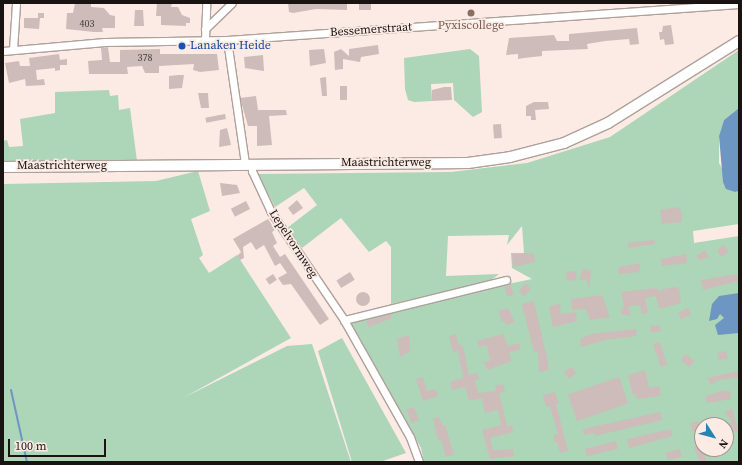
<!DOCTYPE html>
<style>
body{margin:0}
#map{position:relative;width:742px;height:465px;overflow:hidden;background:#fbebe4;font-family:"Source Serif 4",serif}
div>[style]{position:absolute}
.green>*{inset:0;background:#add5b8}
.water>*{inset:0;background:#6d96c2}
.stream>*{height:2px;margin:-1px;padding:0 1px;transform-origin:1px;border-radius:1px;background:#6d96c2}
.building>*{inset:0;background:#cebcba;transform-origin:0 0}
.round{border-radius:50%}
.roads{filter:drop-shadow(1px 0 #afa09a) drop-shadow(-1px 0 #afa09a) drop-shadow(0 1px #afa09a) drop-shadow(0 -1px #afa09a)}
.minor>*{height:7px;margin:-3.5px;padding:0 3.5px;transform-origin:3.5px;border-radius:3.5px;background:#fff}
.secondary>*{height:10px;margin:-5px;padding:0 5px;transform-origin:5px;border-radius:5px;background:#fff}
.dots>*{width:11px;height:11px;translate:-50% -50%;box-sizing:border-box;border:2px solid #fbebe4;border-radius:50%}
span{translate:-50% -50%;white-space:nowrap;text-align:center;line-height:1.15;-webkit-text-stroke:3.5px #fbebe4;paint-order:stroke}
.number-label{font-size:10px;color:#463e3b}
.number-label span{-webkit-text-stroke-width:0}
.education-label{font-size:12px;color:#785e54}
.street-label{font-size:12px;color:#191411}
.transit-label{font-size:12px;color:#164399}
.left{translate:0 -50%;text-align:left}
.frame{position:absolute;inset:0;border:4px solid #191411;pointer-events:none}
.north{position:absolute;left:694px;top:417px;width:40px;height:40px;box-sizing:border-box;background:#fbebe4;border:1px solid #a19590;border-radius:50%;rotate:126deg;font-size:11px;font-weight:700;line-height:16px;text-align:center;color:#191411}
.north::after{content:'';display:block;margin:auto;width:14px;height:18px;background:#2784b0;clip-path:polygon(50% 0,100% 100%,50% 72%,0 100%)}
.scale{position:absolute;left:8px;top:439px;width:98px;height:18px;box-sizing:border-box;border:2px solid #191411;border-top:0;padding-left:5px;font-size:12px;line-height:14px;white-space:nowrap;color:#191411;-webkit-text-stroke:3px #fbebe4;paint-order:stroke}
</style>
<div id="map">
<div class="green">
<div style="clip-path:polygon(470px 49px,479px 56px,482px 112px,473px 117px,454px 100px,453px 83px,431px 84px,432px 101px,414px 102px,408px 100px,405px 89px,404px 58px)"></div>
<div style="clip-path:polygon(evenodd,739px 50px,739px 108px,724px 120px,719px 136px,719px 163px,735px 192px,739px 191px,739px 224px,693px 231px,694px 243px,739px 236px,739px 462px,424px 462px,421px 448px,350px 321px,427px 301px,532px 279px,512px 268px,511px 253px,524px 253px,522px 226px,507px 245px,509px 235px,448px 236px,446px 276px,499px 274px,490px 281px,391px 304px,391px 247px,386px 241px,369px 252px,341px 218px,302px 248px,287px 228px,317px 205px,304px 188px,275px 207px,258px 174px,451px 172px,527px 163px,610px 137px,739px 50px,702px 425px,726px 425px,726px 449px,702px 449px,702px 425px)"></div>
<div style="clip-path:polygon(109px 90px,110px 96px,118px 95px,119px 110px,130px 108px,137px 161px,3px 162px,3px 141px,7px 140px,9px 147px,23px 146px,20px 119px,55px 113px,55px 92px)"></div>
<div style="clip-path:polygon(198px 171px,210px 211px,191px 219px,203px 255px,199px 258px,209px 273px,237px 255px,291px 338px,183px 398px,287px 346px,312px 344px,351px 462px,3px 462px,3px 184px,156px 181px)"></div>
<div style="clip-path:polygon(342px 338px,406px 453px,380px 462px,352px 462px,318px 351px)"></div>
</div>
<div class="water">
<div style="clip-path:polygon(739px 108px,739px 191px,735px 192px,726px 189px,723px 182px,719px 136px,724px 120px)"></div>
<div style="clip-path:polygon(739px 293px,739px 333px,718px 335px,715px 325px,724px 318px,720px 314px,717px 319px,709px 321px,712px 304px,719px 296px)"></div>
</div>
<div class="stream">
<div style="left:11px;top:390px;width:74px;rotate:77.5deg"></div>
</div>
<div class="building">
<div style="clip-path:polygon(75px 3px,91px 3px,91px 7px,104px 8px,110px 15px,115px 16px,115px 28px,102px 28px,103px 32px,94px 32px,66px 29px,67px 13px,73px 13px)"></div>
<div style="clip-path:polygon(157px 3px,172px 3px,171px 7px,178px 7px,182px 15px,190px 18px,190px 23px,186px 23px,186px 26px,161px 25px,161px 16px,156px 16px)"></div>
<div style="clip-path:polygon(288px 3px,347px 3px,347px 10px,316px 9px,293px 13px,289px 12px)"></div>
<div style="left:359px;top:3px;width:12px;height:7px"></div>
<div style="clip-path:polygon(135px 10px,143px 10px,144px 26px,134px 26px)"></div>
<div style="clip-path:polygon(38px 13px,44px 13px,44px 18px,40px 18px,39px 29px,24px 28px,24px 18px,38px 18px)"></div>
<div style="clip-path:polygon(671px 25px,674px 44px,665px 45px,664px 39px,660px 40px,659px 32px,662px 32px,663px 26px)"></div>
<div style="clip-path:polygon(637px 28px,639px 44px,630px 45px,629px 39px,605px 41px,587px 44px,588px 49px,542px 51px,542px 56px,524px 58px,518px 59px,518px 54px,506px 55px,509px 38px,554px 35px,557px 41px,569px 41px,569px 34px)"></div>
<div style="clip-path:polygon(378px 45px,379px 54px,361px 57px,360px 62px,343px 59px,343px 69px,335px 70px,334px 52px,341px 49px,349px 56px,349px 49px)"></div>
<div style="clip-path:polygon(108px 47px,110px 62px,120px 62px,120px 50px,160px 49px,160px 54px,217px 54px,219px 70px,200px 72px,193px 70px,194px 64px,159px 66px,159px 73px,145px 73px,142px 66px,127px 67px,128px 74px,89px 74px,88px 61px,102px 60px,101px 48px)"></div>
<div style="clip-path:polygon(324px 49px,326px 63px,310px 66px,309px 50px)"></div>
<div style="clip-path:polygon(59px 54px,60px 60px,67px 59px,67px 65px,60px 65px,60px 70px,55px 71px,55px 68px,36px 70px,37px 80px,44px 79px,45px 85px,26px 86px,25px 79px,9px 83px,5px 63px,19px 61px,20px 66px,30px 66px,29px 58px)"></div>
<div style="clip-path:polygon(263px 55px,264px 71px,245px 68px,244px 57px)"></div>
<div style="clip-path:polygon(178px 75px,184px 75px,182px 88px,169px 89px,169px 76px)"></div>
<div style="clip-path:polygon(326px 77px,327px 96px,322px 96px,320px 78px)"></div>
<div style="left:340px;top:86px;width:7px;height:14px"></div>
<div style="clip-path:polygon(444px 87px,451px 87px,452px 100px,432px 101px,432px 90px)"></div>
<div style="clip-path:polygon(198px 93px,208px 93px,209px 108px,201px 108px)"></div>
<div style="clip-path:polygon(256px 96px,258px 110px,286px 110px,287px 115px,269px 116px,272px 145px,257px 146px,257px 126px,248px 126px,240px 98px)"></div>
<div style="clip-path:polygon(534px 102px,548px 102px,549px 109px,535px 110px,536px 120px,531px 120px,531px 116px,526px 116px,526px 106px)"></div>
<div style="left:225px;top:114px;width:5px;height:20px;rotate:79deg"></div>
<div style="left:501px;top:124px;width:14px;height:8px;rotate:86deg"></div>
<div style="clip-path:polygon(227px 128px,231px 145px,219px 147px,220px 130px)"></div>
<div style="clip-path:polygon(220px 183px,237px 185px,240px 193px,222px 196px)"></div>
<div style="clip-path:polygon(297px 200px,303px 208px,293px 215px,288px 208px)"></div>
<div style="left:246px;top:201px;width:9px;height:17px;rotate:63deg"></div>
<div style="clip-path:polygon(677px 207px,681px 210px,682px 222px,662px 224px,660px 210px)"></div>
<div style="clip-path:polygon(268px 219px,275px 230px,272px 232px,277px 243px,273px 246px,280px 257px,285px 254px,329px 319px,320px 325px,291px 284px,283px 285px,278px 278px,287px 273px,280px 263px,275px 266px,264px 245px,256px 250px,251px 242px,243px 247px,244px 258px,240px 260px,237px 256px,241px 252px,233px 239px)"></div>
<div style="clip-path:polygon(654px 240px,655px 244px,628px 248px,628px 243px)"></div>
<div style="clip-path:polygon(724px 245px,729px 252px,721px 257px,717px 250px)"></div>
<div style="clip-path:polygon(705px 250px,709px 257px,699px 260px,696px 256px)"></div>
<div style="clip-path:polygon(525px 253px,534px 254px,535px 262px,513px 267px,512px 254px)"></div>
<div style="clip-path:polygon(686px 254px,687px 263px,662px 266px,661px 259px)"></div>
<div style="clip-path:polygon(641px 263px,639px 272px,619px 274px,618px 267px)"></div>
<div style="clip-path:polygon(583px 269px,591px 270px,589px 289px,586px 279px,579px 280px)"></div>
<div style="left:576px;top:271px;width:9px;height:10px;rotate:84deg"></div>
<div style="left:350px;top:272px;width:9px;height:16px;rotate:58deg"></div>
<div style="left:273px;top:274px;width:7px;height:9px;rotate:56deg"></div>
<div style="clip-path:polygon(737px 274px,738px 281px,703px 290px,701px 280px)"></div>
<div style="clip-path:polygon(526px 283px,531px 289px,524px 296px,519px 291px)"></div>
<div style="left:511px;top:285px;width:10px;height:7px;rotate:73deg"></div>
<div style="clip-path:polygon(673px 287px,679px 288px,681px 303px,659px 309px,656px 296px,645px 298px,648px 313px,642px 314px,640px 305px,629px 306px,630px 316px,621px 314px,621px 309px,624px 308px,621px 292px,657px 288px,657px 291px)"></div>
<div class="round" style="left:356px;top:292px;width:14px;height:14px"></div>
<div style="clip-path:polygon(602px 295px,610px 317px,590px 320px,586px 309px,572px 310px,571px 299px)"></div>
<div style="clip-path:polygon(534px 301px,548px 362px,548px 370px,539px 372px,538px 351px,534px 352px,522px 304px)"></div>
<div style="clip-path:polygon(560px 304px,561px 314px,576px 312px,577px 321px,553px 327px,549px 306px)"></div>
<div style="clip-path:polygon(508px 308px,515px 322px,506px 325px,505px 321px,502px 322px,498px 311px)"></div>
<div style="left:688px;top:308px;width:7px;height:11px;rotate:63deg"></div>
<div style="clip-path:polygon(391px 314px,392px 318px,369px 327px,366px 321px)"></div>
<div style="clip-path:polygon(660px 325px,661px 331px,651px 333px,650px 326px)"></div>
<div style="clip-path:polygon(636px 329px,637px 336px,605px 340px,581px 347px,580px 339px,591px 334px)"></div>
<div style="clip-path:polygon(456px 334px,458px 344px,463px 346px,469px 375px,478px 373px,479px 379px,475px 380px,478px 393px,496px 391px,495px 386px,503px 384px,505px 392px,499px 393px,507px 426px,512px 425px,513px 432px,490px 438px,493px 450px,513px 449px,514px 456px,490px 459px,482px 430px,501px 425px,498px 410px,485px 413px,482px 398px,469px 401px,465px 387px,452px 390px,450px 382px,463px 378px,458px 350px,453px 352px,449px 336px)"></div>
<div style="clip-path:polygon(503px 334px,508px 346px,519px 343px,521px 349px,509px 352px,511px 361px,488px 370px,483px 362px,490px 361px,487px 345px,479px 347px,477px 341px)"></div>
<div style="clip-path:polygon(409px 335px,410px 351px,400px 357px,397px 339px)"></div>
<div style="clip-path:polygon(660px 342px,667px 365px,661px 367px,653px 344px)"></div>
<div style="clip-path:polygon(726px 351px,728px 359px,719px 360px,717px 353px)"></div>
<div style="left:686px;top:354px;width:11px;height:8px;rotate:41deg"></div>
<div style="clip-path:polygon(572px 367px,576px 373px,569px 379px,564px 372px)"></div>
<div style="clip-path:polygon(645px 370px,649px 388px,659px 386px,661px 396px,637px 399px,636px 394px,633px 395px,628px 375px)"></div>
<div style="clip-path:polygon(739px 371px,739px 377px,722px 380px,722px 378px,711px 385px,707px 378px)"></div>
<div style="clip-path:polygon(423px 377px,427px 391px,436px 389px,438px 396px,423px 401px,416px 379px)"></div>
<div style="left:619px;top:377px;width:28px;height:54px;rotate:71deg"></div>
<div style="clip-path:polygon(722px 391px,730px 391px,731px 399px,707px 403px,705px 396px)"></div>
<div style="clip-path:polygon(555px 392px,559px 404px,556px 404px,568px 451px,560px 453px,557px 442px,554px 442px,554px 435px,558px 434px,550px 406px,546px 407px,543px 395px)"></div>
<div style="left:414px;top:407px;width:14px;height:8px;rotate:69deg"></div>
<div style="clip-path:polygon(732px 408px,738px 431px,731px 432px,729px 423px,732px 422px,725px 412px)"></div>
<div style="clip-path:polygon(660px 412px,662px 420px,595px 436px,594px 433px,584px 435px,583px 429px)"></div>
<div style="clip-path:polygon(439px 417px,442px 425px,445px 425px,454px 455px,446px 457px,441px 440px,438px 441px,433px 419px)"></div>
<div style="left:698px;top:421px;width:9px;height:8px;rotate:77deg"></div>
<div style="clip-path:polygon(671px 429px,673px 436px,629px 448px,627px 439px)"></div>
<div style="left:616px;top:441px;width:8px;height:32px;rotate:76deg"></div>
<div style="clip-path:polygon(702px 445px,702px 449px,707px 462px,700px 462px,694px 447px)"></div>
<div style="left:680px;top:449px;width:8px;height:15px;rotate:76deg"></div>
</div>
<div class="roads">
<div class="minor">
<div style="left:205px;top:29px;width:37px;rotate:-44deg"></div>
<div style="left:205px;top:40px;width:37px;rotate:-88deg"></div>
<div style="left:227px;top:40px;width:125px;rotate:81.7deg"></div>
<div style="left:13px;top:50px;width:47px;rotate:-86.3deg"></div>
<div style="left:3px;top:51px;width:102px;rotate:-5deg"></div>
<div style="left:105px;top:42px;width:122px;rotate:-0.9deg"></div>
<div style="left:227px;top:40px;width:513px;rotate:-4.02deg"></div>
<div style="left:252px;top:164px;width:7px;rotate:90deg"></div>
<div style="left:252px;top:171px;width:45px;rotate:65.1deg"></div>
<div style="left:271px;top:212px;width:130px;rotate:55.9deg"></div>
<div style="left:344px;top:320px;width:134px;rotate:60.6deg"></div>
<div style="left:410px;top:437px;width:27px;rotate:70deg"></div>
<div style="left:344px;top:320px;width:167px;rotate:-13.9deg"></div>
</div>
<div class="secondary">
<div style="left:3px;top:167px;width:465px;rotate:-0.5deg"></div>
<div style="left:468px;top:163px;width:42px;rotate:-8.1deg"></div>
<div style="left:510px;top:157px;width:56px;rotate:-14.5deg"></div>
<div style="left:564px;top:143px;width:48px;rotate:-24.4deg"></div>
<div style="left:608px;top:123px;width:155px;rotate:-32deg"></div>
</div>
</div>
<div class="dots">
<div style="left:471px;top:13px;background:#8d6e63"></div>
<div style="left:182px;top:46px;background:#1a4fb4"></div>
</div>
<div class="number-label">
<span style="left:87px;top:24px">403</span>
<span style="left:145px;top:58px">378</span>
</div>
<div class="education-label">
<span style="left:471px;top:26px">Pyxiscollege</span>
</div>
<div class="street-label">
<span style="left:371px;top:30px;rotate:-4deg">Bessemerstraat</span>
<span style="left:386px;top:163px">Maastrichterweg</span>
<span style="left:62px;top:166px">Maastrichterweg</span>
<span style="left:293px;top:244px;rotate:57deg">Lepelvormweg</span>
</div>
<div class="transit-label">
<span class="left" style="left:190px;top:46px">Lanaken Heide</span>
</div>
<div class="frame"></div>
<div class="north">N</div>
<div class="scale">100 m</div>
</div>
